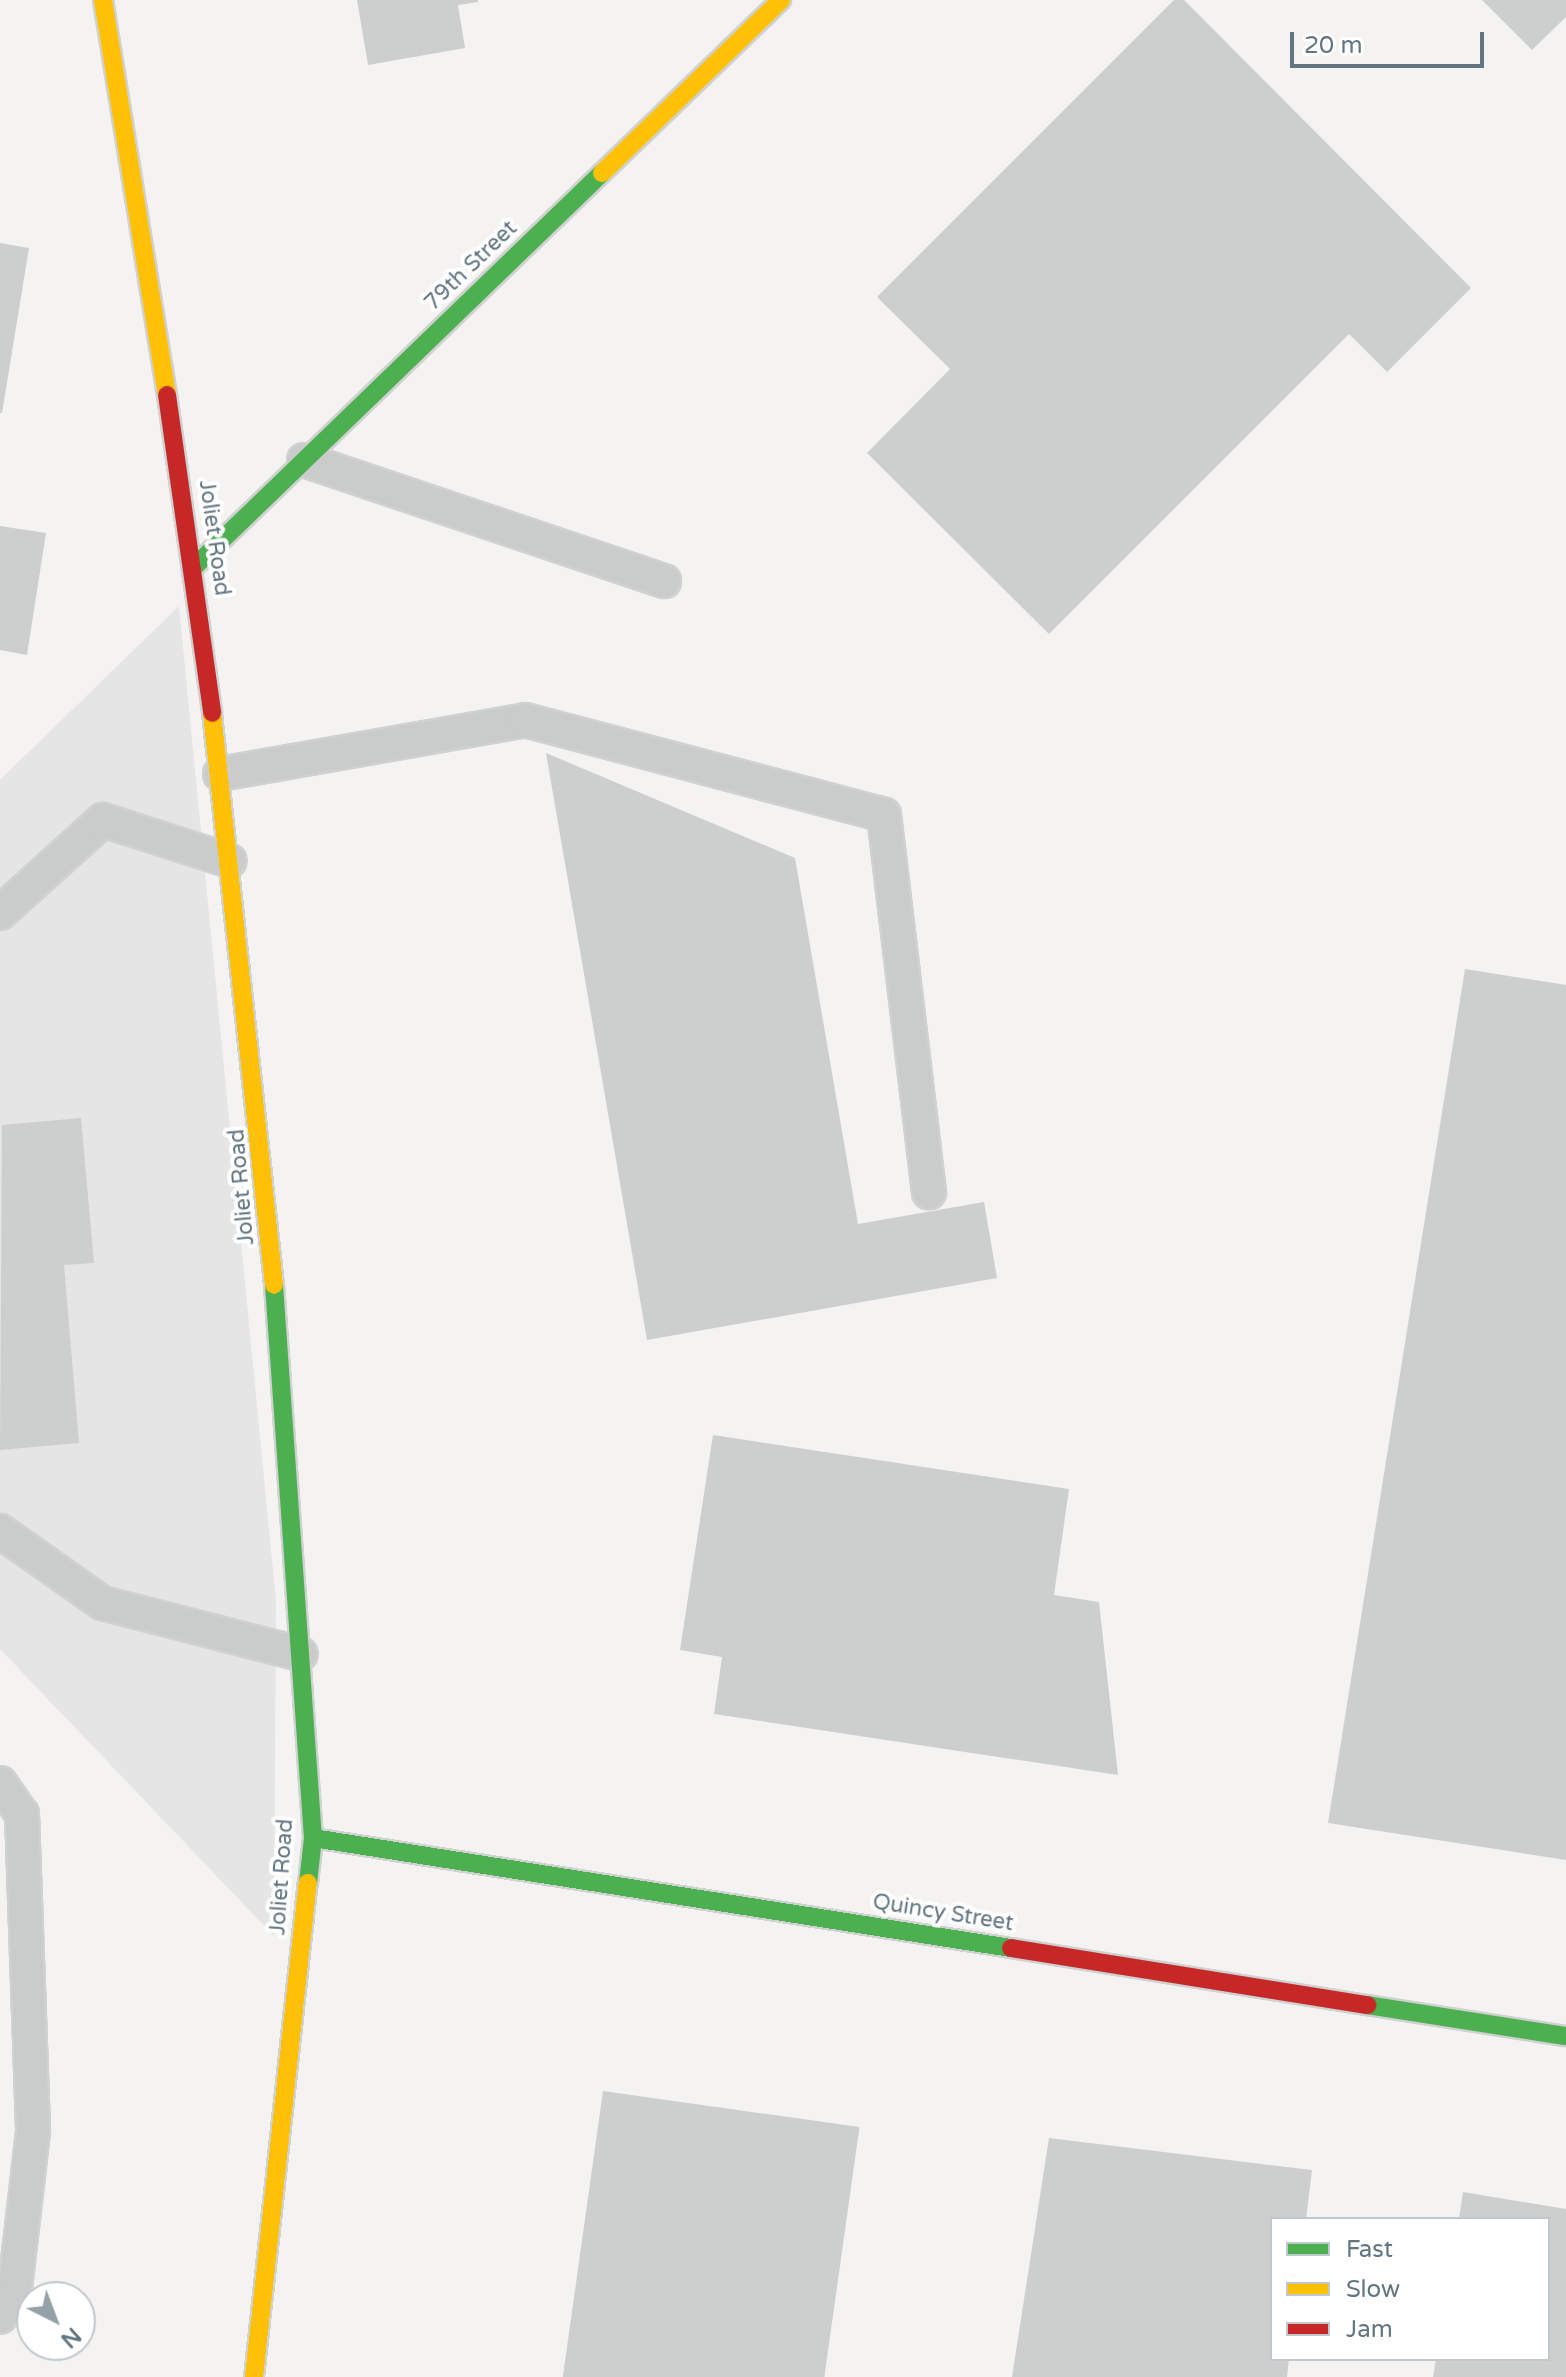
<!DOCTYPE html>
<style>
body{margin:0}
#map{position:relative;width:1566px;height:2377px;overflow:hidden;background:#f4f3f1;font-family:"Varela Round",sans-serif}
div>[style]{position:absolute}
.built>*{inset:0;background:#e4e5e4}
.building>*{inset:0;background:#cdcece;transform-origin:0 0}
.roads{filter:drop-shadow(2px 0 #d0d1d1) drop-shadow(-2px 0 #d0d1d1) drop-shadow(0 2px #d0d1d1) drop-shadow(0 -2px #d0d1d1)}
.lane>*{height:32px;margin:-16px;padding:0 16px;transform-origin:16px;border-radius:16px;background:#cacccc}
.fast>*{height:18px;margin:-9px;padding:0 9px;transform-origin:9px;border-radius:9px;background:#4caf50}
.slow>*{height:18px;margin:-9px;padding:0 9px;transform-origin:9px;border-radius:9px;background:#ffc107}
.jam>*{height:18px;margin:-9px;padding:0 9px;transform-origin:9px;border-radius:9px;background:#c62828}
span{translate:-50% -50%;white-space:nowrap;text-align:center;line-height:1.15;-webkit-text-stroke:8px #fff;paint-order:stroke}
.street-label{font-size:22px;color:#627582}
.legend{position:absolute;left:1270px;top:2217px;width:280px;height:144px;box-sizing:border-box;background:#fff;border:2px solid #c0c8cd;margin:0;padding:10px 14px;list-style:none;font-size:24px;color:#627582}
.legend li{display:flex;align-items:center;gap:16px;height:40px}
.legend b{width:40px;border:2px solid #c0c8cd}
.north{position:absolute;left:16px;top:2281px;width:80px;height:80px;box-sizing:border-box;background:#fff;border:2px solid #c0c8cd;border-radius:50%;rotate:138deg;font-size:22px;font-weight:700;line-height:32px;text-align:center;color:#627582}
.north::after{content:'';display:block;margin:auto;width:28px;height:36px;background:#95a1a9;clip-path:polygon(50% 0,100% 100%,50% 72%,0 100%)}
.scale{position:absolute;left:1290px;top:32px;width:194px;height:36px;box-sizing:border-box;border:4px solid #627582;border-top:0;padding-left:10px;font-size:24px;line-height:28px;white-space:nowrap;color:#627582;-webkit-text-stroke:6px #fff;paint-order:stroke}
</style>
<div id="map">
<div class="built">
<div style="clip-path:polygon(179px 606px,276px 1601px,274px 1936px,0 1649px,0 780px)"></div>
</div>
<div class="building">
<div style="clip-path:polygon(357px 0,478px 0,478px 2px,458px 5px,465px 48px,368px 65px)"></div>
<div style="clip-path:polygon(1174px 0,1184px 0,1471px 288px,1387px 372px,1349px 334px,1049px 634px,867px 453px,950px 369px,877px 297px)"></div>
<div style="clip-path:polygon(1482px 0,1566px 0,1566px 17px,1532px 50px)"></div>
<div style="clip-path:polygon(0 243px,29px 248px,2px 413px,0 413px)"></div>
<div style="clip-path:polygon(0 526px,46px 533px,27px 655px,0 650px)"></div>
<div style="clip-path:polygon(546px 753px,795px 858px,858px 1224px,984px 1202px,997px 1278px,647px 1340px)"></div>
<div style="clip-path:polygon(1465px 969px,1566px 985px,1566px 1860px,1328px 1823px)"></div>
<div style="clip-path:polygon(81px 1118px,94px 1263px,64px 1265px,79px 1443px,0 1450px,2px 1125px)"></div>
<div style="clip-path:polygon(713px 1435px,1069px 1489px,1054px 1595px,1099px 1602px,1118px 1775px,714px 1714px,722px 1657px,680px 1650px)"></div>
<div style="left:603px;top:2091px;width:259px;height:289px;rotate:8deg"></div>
<div style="clip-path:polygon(1049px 2138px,1312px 2170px,1306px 2219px,1272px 2219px,1272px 2359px,1289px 2359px,1287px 2377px,1012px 2377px)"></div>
<div style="clip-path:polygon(1463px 2192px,1566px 2209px,1566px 2377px,1433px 2377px,1436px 2359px,1548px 2359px,1548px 2219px,1459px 2219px)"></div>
</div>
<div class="roads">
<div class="lane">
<div style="left:304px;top:460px;width:380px;rotate:18.6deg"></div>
<div style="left:220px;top:774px;width:310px;rotate:-10deg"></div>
<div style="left:525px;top:720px;width:371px;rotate:14.8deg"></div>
<div style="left:884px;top:815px;width:380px;rotate:83.2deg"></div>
<div style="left:0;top:913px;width:139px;rotate:-42.1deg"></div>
<div style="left:103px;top:820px;width:133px;rotate:17.9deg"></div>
<div style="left:0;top:1531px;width:125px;rotate:35.2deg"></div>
<div style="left:102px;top:1603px;width:205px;rotate:14.4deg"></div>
<div style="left:0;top:1783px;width:38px;rotate:55deg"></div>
<div style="left:22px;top:1814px;width:318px;rotate:88deg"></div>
<div style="left:33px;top:2132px;width:166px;rotate:96.6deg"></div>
<div style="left:14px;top:2297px;width:24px;rotate:125deg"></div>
</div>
<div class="fast">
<div style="left:195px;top:566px;width:566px;rotate:-44deg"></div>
<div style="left:274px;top:1285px;width:554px;rotate:85.97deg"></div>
<div style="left:313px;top:1838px;width:45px;rotate:96.3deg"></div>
<div style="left:313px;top:1838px;width:707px;rotate:8.96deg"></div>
<div style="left:1367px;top:2005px;width:201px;rotate:8.9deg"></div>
</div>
<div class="slow">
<div style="left:103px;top:0;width:400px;rotate:80.8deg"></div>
<div style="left:602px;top:173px;width:249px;rotate:-44deg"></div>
<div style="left:212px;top:713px;width:575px;rotate:83.81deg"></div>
<div style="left:254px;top:2377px;width:497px;rotate:-83.8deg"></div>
</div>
<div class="jam">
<div style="left:167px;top:395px;width:321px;rotate:81.9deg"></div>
<div style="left:1011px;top:1948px;width:361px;rotate:9.1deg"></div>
</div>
</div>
<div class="street-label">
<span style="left:471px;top:266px;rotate:-44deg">79th Street</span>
<span style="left:214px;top:538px;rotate:82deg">Joliet Road</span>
<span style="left:242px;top:1187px;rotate:-95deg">Joliet Road</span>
<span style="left:282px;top:1877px;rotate:-86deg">Joliet Road</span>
<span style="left:943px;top:1913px;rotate:9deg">Quincy Street</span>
</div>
<ul class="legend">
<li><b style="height:10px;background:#4caf50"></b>Fast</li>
<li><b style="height:10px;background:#ffc107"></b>Slow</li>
<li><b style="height:10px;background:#c62828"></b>Jam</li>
</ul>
<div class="north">N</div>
<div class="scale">20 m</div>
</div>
